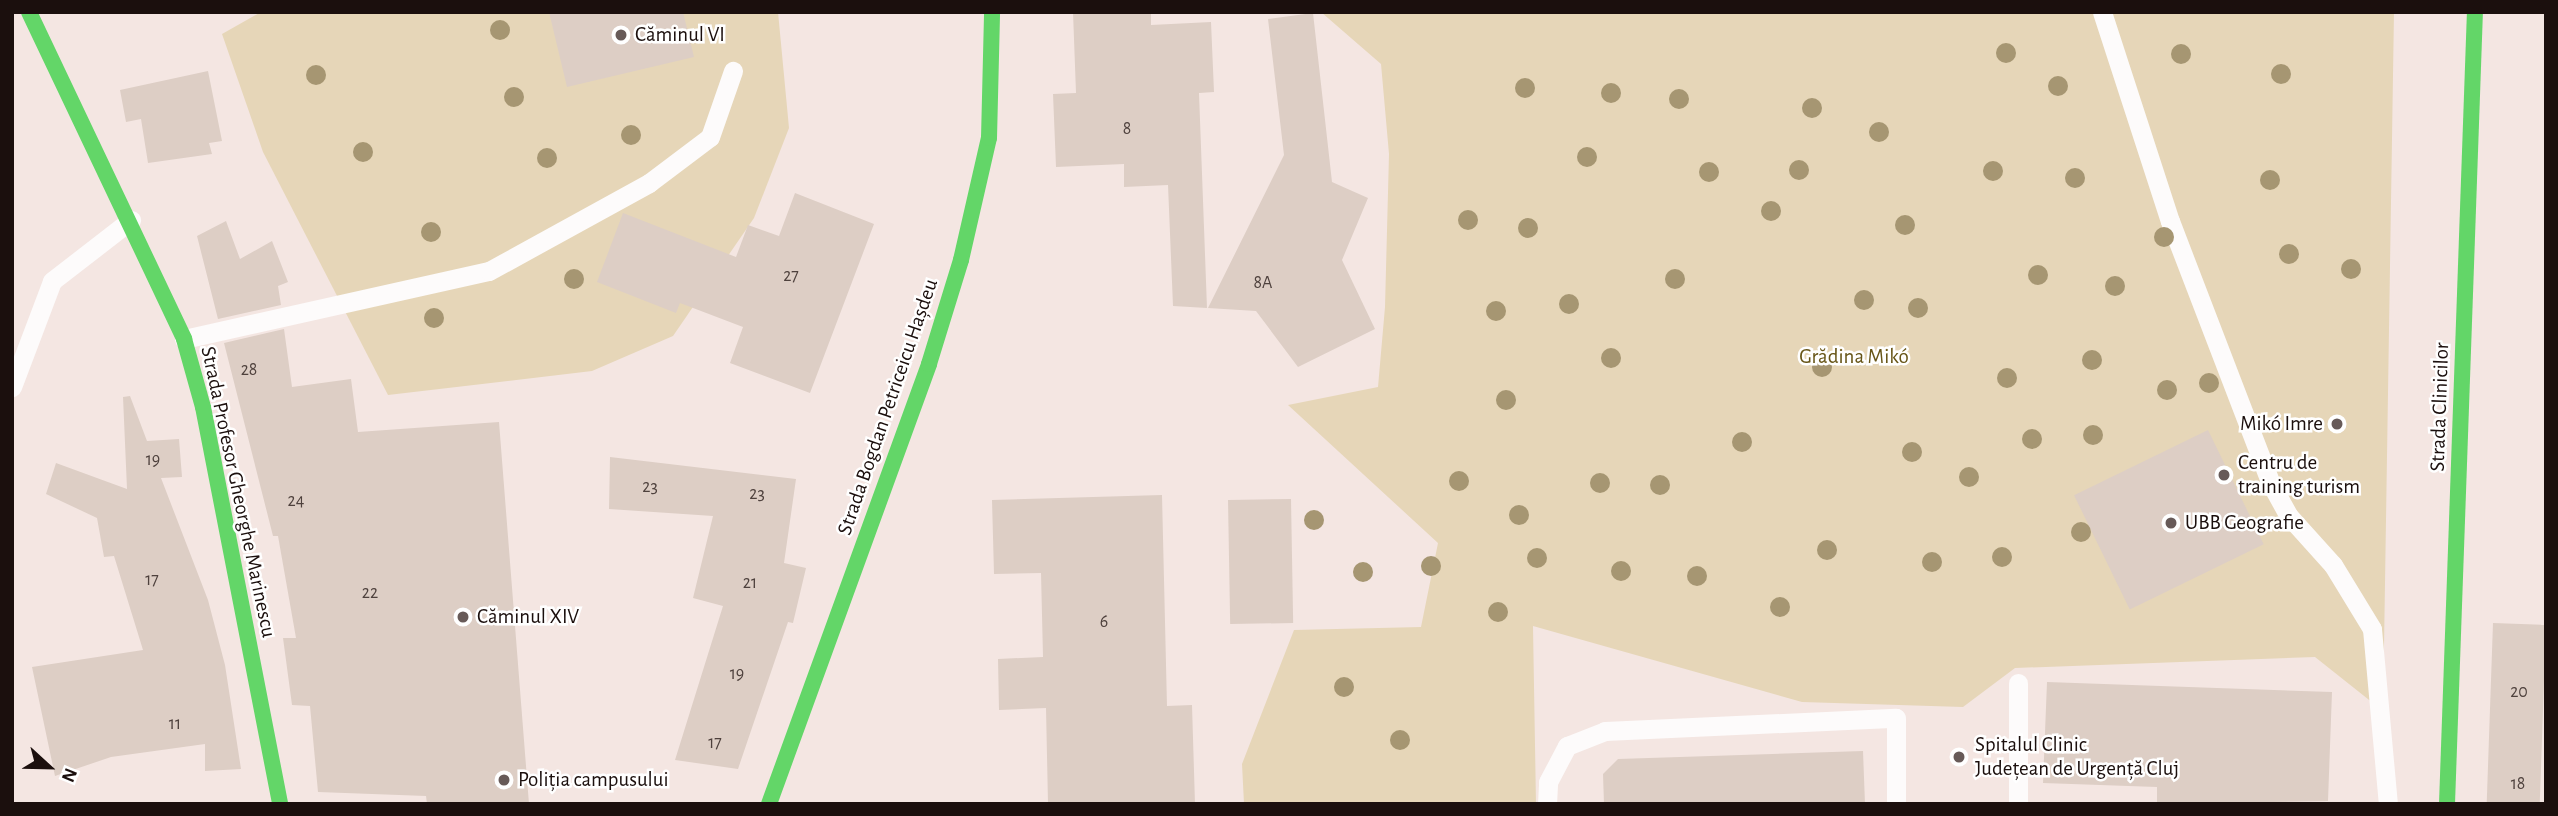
<!DOCTYPE html>
<meta charset="utf-8">
<style>
body{margin:0}
#map{position:relative;width:2558px;height:816px;overflow:hidden;background:#f4e6e2;font-family:"Alegreya Sans",sans-serif}
div>[style]{position:absolute}
.green>*{inset:0;background:#e6d6b8}
.building>*{inset:0;background:#ddcec5;transform-origin:0 0}
.lane>*{height:19px;margin:-9.5px;padding:0 9.5px;transform-origin:9.5px;border-radius:9.5px;background:#fdfbfb}
.fast>*{height:16px;margin:-8px;padding:0 8px;transform-origin:8px;border-radius:8px;background:#63d668}
.trees>*{width:20px;height:20px;margin:-10px;border-radius:50%;background:#a69672}
.dots>*{width:19px;height:19px;translate:-50% -50%;box-sizing:border-box;border:4px solid #fff;border-radius:50%}
span{translate:-50% -50%;white-space:nowrap;text-align:center;line-height:1.15;-webkit-text-stroke:5px #fff;paint-order:stroke}
.number-label{font-size:18px;color:#4e413d}
.number-label span{-webkit-text-stroke-width:0}
.poi-label{font-size:21px;color:#1b0f0d}
.left{translate:0 -50%;text-align:left}
.right{translate:-100% -50%;text-align:right}
.park-label{font-size:21px;color:#675517}
.street-label{font-size:21px;color:#1b0f0d}
.frame{position:absolute;inset:0;border:14px solid #1b0f0d;pointer-events:none}
.north{position:absolute;left:14px;top:732px;width:70px;height:70px;-webkit-text-stroke:5px #fff;paint-order:stroke;rotate:112deg;font-size:19px;font-weight:700;line-height:28px;text-align:center;color:#1b0f0d}
.north::after{content:'';display:block;margin:auto;width:24px;height:32px;background:#1b0f0d;clip-path:polygon(50% 0,100% 100%,50% 72%,0 100%)}
</style>
<div id="map">
<div class="green">
<div style="clip-path:polygon(261px 12px,778px 12px,789px 128px,754px 218px,673px 336px,592px 371px,388px 395px,263px 152px,222px 34px)"></div>
<div style="clip-path:polygon(1321px 12px,2394px 12px,2383px 711px,2315px 657px,2015px 668px,1963px 707px,1802px 702px,1533px 626px,1536px 804px,1244px 804px,1242px 764px,1294px 630px,1421px 627px,1438px 543px,1288px 405px,1378px 387px,1385px 307px,1389px 154px,1381px 64px)"></div>
</div>
<div class="building">
<div style="clip-path:polygon(549px 12px,683px 12px,694px 57px,567px 87px)"></div>
<div style="clip-path:polygon(1073px 12px,1151px 12px,1151px 25px,1211px 22px,1214px 92px,1199px 93px,1207px 308px,1173px 306px,1168px 185px,1124px 187px,1124px 164px,1056px 167px,1053px 94px,1076px 93px)"></div>
<div style="clip-path:polygon(1313px 13px,1332px 182px,1368px 198px,1342px 260px,1375px 329px,1298px 367px,1256px 311px,1208px 308px,1284px 155px,1268px 19px)"></div>
<div style="clip-path:polygon(208px 71px,222px 141px,209px 143px,212px 154px,148px 163px,141px 119px,126px 122px,120px 90px)"></div>
<div style="clip-path:polygon(795px 193px,874px 224px,810px 393px,730px 363px,743px 327px,680px 303px,676px 313px,597px 282px,623px 213px,736px 257px,748px 225px,779px 236px)"></div>
<div style="clip-path:polygon(226px 221px,240px 259px,272px 241px,288px 282px,278px 286px,281px 305px,218px 319px,197px 236px)"></div>
<div style="clip-path:polygon(284px 329px,292px 387px,351px 379px,358px 432px,499px 422px,529px 804px,427px 804px,426px 796px,318px 792px,310px 706px,292px 705px,283px 638px,296px 638px,278px 536px,273px 536px,224px 343px)"></div>
<div style="clip-path:polygon(130px 396px,147px 441px,179px 439px,182px 477px,161px 478px,208px 600px,225px 665px,241px 769px,205px 771px,205px 744px,111px 757px,55px 776px,32px 667px,143px 650px,114px 556px,104px 557px,97px 518px,46px 494px,56px 463px,127px 489px,123px 397px)"></div>
<div style="left:2208px;top:430px;width:127px;height:149px;rotate:64deg"></div>
<div style="clip-path:polygon(610px 457px,796px 479px,784px 563px,806px 568px,793px 623px,788px 622px,738px 769px,675px 760px,723px 606px,693px 598px,713px 516px,609px 509px)"></div>
<div style="clip-path:polygon(1162px 495px,1167px 706px,1192px 705px,1195px 804px,1048px 804px,1046px 708px,999px 710px,998px 659px,1043px 657px,1041px 573px,994px 574px,992px 500px)"></div>
<div style="left:1291px;top:499px;width:124px;height:63px;rotate:89deg"></div>
<div style="left:2493px;top:623px;width:53px;height:181px;rotate:2deg"></div>
<div style="clip-path:polygon(2047px 682px,2332px 692px,2328px 801px,2157px 804px,2157px 787px,2043px 783px)"></div>
<div style="clip-path:polygon(1863px 751px,1865px 804px,1604px 804px,1603px 774px,1618px 759px)"></div>
</div>
<div class="lane">
<div style="left:2102px;top:12px;width:220px;rotate:72deg"></div>
<div style="left:2170px;top:221px;width:282px;rotate:69deg"></div>
<div style="left:2271px;top:484px;width:35px;rotate:61deg"></div>
<div style="left:2288px;top:515px;width:67px;rotate:48deg"></div>
<div style="left:2333px;top:565px;width:75px;rotate:58.6deg"></div>
<div style="left:2372px;top:629px;width:176px;rotate:84.8deg"></div>
<div style="left:184px;top:339px;width:312px;rotate:-12.6deg"></div>
<div style="left:489px;top:271px;width:183px;rotate:-28.8deg"></div>
<div style="left:649px;top:183px;width:76px;rotate:-37deg"></div>
<div style="left:710px;top:137px;width:70px;rotate:-70.8deg"></div>
<div style="left:12px;top:387px;width:113px;rotate:-69.3deg"></div>
<div style="left:52px;top:281px;width:100px;rotate:-37.7deg"></div>
<div style="left:2018px;top:683px;width:121px;rotate:90deg"></div>
<div style="left:1547px;top:804px;width:22px;rotate:-87deg"></div>
<div style="left:1548px;top:782px;width:41px;rotate:-62.2deg"></div>
<div style="left:1567px;top:746px;width:41px;rotate:-21.5deg"></div>
<div style="left:1605px;top:731px;width:291px;rotate:-2.6deg"></div>
<div style="left:1896px;top:718px;width:86px;rotate:90deg"></div>
</div>
<div class="fast">
<div style="left:29px;top:12px;width:362px;rotate:64.6deg"></div>
<div style="left:184px;top:339px;width:71px;rotate:74.4deg"></div>
<div style="left:203px;top:407px;width:404px;rotate:79deg"></div>
<div style="left:769px;top:804px;width:468px;rotate:-70deg"></div>
<div style="left:929px;top:364px;width:109px;rotate:-72.9deg"></div>
<div style="left:961px;top:260px;width:125px;rotate:-77.1deg"></div>
<div style="left:989px;top:138px;width:126px;rotate:-88.6deg"></div>
<div style="left:2447px;top:804px;width:792px;rotate:-87.98deg"></div>
</div>
<div class="trees">
<div style="left:500px;top:30px"></div>
<div style="left:2006px;top:53px"></div>
<div style="left:2181px;top:54px"></div>
<div style="left:2281px;top:74px"></div>
<div style="left:316px;top:75px"></div>
<div style="left:2058px;top:86px"></div>
<div style="left:1525px;top:88px"></div>
<div style="left:1611px;top:93px"></div>
<div style="left:514px;top:97px"></div>
<div style="left:1679px;top:99px"></div>
<div style="left:1812px;top:108px"></div>
<div style="left:1879px;top:132px"></div>
<div style="left:631px;top:135px"></div>
<div style="left:363px;top:152px"></div>
<div style="left:1587px;top:157px"></div>
<div style="left:547px;top:158px"></div>
<div style="left:1799px;top:170px"></div>
<div style="left:1993px;top:171px"></div>
<div style="left:1709px;top:172px"></div>
<div style="left:2075px;top:178px"></div>
<div style="left:2270px;top:180px"></div>
<div style="left:1771px;top:211px"></div>
<div style="left:1468px;top:220px"></div>
<div style="left:1905px;top:225px"></div>
<div style="left:1528px;top:228px"></div>
<div style="left:431px;top:232px"></div>
<div style="left:2164px;top:237px"></div>
<div style="left:2289px;top:254px"></div>
<div style="left:2351px;top:269px"></div>
<div style="left:2038px;top:275px"></div>
<div style="left:574px;top:279px"></div>
<div style="left:1675px;top:279px"></div>
<div style="left:2115px;top:286px"></div>
<div style="left:1864px;top:300px"></div>
<div style="left:1569px;top:304px"></div>
<div style="left:1918px;top:308px"></div>
<div style="left:1496px;top:311px"></div>
<div style="left:434px;top:318px"></div>
<div style="left:1611px;top:358px"></div>
<div style="left:2092px;top:360px"></div>
<div style="left:1822px;top:367px"></div>
<div style="left:2007px;top:378px"></div>
<div style="left:2209px;top:383px"></div>
<div style="left:2167px;top:390px"></div>
<div style="left:1506px;top:400px"></div>
<div style="left:2093px;top:435px"></div>
<div style="left:2032px;top:439px"></div>
<div style="left:1742px;top:442px"></div>
<div style="left:1912px;top:452px"></div>
<div style="left:1969px;top:477px"></div>
<div style="left:1459px;top:481px"></div>
<div style="left:1600px;top:483px"></div>
<div style="left:1660px;top:485px"></div>
<div style="left:1519px;top:515px"></div>
<div style="left:1314px;top:520px"></div>
<div style="left:2081px;top:532px"></div>
<div style="left:1827px;top:550px"></div>
<div style="left:2002px;top:557px"></div>
<div style="left:1537px;top:558px"></div>
<div style="left:1932px;top:562px"></div>
<div style="left:1431px;top:566px"></div>
<div style="left:1621px;top:571px"></div>
<div style="left:1363px;top:572px"></div>
<div style="left:1697px;top:576px"></div>
<div style="left:1780px;top:607px"></div>
<div style="left:1498px;top:612px"></div>
<div style="left:1344px;top:687px"></div>
<div style="left:1400px;top:740px"></div>
</div>
<div class="dots">
<div style="left:621px;top:35px;background:#675a58"></div>
<div style="left:2337px;top:424px;background:#675a58"></div>
<div style="left:2224px;top:475px;background:#675a58"></div>
<div style="left:2171px;top:523px;background:#675a58"></div>
<div style="left:463px;top:617px;background:#675a58"></div>
<div style="left:1959px;top:757px;background:#675a58"></div>
<div style="left:504px;top:780px;background:#675a58"></div>
</div>
<div class="number-label">
<span style="left:1127px;top:129px">8</span>
<span style="left:791px;top:276px">27</span>
<span style="left:1263px;top:283px">8A</span>
<span style="left:249px;top:370px">28</span>
<span style="left:153px;top:460px">19</span>
<span style="left:650px;top:487px">23</span>
<span style="left:757px;top:494px">23</span>
<span style="left:296px;top:501px">24</span>
<span style="left:152px;top:580px">17</span>
<span style="left:750px;top:583px">21</span>
<span style="left:370px;top:593px">22</span>
<span style="left:1104px;top:622px">6</span>
<span style="left:737px;top:674px">19</span>
<span style="left:2519px;top:692px">20</span>
<span style="left:175px;top:724px">11</span>
<span style="left:715px;top:743px">17</span>
<span style="left:2518px;top:784px">18</span>
</div>
<div class="poi-label">
<span class="left" style="left:635px;top:35px">Căminul VI</span>
<span class="right" style="left:2323px;top:424px">Mikó Imre</span>
<span class="left" style="left:2238px;top:475px">Centru de<br>training turism</span>
<span class="left" style="left:2185px;top:523px">UBB Geografie</span>
<span class="left" style="left:477px;top:617px">Căminul XIV</span>
<span class="left" style="left:1975px;top:757px">Spitalul Clinic<br>Județean de Urgență Cluj</span>
<span class="left" style="left:518px;top:780px">Poliția campusului</span>
</div>
<div class="park-label">
<span style="left:1854px;top:357px">Grădina Mikó</span>
</div>
<div class="street-label">
<span style="left:888px;top:407px;rotate:-71deg">Strada Bogdan Petriceicu Hașdeu</span>
<span style="left:2440px;top:407px;rotate:-88deg">Strada Clinicilor</span>
<span style="left:238px;top:492px;rotate:78deg">Strada Profesor Gheorghe Marinescu</span>
</div>
<div class="frame"></div>
<div class="north">N</div>
</div>
